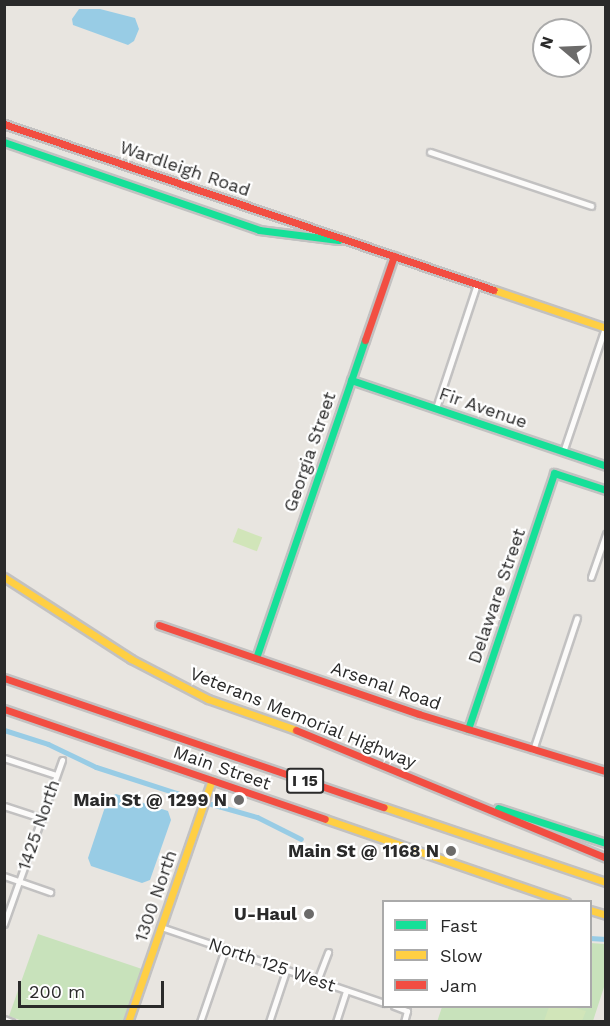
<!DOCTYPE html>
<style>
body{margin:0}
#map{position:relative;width:610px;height:1026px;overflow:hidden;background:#e8e5e0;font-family:"Work Sans",sans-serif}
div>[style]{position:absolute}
.green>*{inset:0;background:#c8e2bb}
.pitch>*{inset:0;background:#d1e5b9;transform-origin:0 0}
.water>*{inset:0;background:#98cce5}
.canal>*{height:5px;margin:-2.5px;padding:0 2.5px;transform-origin:2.5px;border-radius:2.5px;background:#98cce5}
.roads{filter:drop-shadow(2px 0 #c2c1c1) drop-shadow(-2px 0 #c2c1c1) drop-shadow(0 2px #c2c1c1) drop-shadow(0 -2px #c2c1c1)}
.street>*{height:5px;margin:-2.5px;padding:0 2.5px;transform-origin:2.5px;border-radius:2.5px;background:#fcfbfa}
.fast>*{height:7px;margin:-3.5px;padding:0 3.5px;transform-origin:3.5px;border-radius:3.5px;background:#16e098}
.slow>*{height:7px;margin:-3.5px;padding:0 3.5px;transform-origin:3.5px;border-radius:3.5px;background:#ffcf43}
.jam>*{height:7px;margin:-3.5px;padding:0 3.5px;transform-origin:3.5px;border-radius:3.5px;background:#f24e42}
.dots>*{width:16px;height:16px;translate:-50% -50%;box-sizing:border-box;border:3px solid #fff;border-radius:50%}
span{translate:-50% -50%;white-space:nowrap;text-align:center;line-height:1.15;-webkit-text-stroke:4.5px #fff;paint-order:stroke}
.shield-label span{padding:2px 4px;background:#fff;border:2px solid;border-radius:4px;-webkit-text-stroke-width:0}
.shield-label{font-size:16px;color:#2a2a2a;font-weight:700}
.street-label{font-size:18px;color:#2a2a2a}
.poi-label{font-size:18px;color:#2a2a2a;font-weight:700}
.right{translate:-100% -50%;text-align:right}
.frame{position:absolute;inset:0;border:6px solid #2a2a2a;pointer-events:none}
.legend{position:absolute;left:382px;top:900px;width:210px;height:108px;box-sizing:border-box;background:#fff;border:2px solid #aaa;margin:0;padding:8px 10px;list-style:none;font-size:18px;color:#2a2a2a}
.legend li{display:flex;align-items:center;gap:12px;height:30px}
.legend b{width:30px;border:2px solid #aaa}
.north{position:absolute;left:532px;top:18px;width:60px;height:60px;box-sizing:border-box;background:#fff;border:2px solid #aaa;border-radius:50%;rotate:289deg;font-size:16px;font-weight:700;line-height:24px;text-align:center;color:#2a2a2a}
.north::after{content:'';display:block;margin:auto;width:21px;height:27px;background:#6c6b6a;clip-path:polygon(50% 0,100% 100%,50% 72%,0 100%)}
.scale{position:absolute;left:18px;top:981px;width:146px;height:27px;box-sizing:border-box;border:3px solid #2a2a2a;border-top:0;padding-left:8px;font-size:18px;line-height:21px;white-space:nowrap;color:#2a2a2a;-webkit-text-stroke:4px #fff;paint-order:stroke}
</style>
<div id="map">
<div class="green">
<div style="clip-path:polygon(38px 934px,142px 969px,123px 1021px,25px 1022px,9px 1016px)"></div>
<div style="clip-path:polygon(591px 943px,605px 944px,605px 984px,593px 1021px,437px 1022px,442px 1007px,590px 1006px)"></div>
</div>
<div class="pitch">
<div style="left:238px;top:528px;width:26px;height:15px;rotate:21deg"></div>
<div style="clip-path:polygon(549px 1007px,572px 1007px,586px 1011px,582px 1021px,544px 1021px)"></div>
</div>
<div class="water">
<div style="clip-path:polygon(79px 9px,100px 9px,135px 18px,139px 29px,134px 41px,128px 45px,73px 25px,72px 19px)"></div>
<div style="clip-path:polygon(116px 794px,168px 811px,171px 820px,150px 880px,142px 883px,91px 866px,88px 858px,108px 798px)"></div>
</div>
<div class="canal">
<div style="left:4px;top:730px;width:46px;rotate:17.7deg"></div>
<div style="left:48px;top:744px;width:53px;rotate:25.6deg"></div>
<div style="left:96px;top:767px;width:101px;rotate:17.9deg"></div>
<div style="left:211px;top:804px;width:48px;rotate:15.8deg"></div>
<div style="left:257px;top:817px;width:49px;rotate:26.6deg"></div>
<div style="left:590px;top:938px;width:16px;rotate:4deg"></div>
</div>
<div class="roads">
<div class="street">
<div style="left:430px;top:152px;width:170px;rotate:18.5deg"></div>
<div style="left:436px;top:408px;width:131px;rotate:-71.7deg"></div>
<div style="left:563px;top:452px;width:131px;rotate:-71.3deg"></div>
<div style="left:591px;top:577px;width:46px;rotate:-70.8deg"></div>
<div style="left:533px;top:750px;width:139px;rotate:-71.6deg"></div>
<div style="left:4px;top:758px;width:55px;rotate:18.1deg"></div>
<div style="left:4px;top:806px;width:40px;rotate:18deg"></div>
<div style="left:4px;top:876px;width:49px;rotate:19.2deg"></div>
<div style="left:4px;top:924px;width:174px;rotate:-70.5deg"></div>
<div style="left:161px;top:927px;width:236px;rotate:18.8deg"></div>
<div style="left:317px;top:981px;width:31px;rotate:-69deg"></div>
<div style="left:394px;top:1006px;width:14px;rotate:21deg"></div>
<div style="left:407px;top:1011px;width:11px;rotate:105deg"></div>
<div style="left:4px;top:1019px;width:8px;rotate:23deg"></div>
<div style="left:200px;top:1022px;width:77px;rotate:-71.1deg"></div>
<div style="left:269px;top:1022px;width:54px;rotate:-71.6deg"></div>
<div style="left:336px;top:1022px;width:33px;rotate:-72deg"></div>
</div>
<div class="fast">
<div style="left:4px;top:142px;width:270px;rotate:19deg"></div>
<div style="left:259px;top:230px;width:80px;rotate:7.2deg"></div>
<div style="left:351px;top:380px;width:269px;rotate:18.6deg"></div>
<div style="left:256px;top:658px;width:336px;rotate:-71.1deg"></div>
<div style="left:468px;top:729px;width:270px;rotate:-71.4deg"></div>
<div style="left:554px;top:473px;width:55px;rotate:18.1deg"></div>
<div style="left:498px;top:808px;width:114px;rotate:18deg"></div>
</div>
<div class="slow">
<div style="left:494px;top:290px;width:118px;rotate:18.7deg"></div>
<div style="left:4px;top:577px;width:151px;rotate:32.8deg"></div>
<div style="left:131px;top:659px;width:87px;rotate:27.5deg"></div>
<div style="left:208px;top:699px;width:93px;rotate:19.4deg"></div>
<div style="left:384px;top:807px;width:234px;rotate:18.7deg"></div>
<div style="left:325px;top:819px;width:255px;rotate:19deg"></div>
<div style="left:590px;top:910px;width:17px;rotate:17deg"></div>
<div style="left:128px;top:1022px;width:256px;rotate:-70.9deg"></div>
</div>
<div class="jam">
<div style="left:4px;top:124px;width:517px;rotate:18.72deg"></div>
<div style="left:365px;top:340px;width:89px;rotate:-71deg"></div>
<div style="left:159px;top:625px;width:275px;rotate:18.9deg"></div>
<div style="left:419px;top:714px;width:195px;rotate:17deg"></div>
<div style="left:4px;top:678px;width:401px;rotate:18.8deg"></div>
<div style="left:4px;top:709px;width:339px;rotate:18.9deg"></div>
<div style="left:296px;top:730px;width:335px;rotate:22.4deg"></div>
</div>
</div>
<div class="dots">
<div style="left:239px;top:800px;background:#6c6b6a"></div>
<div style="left:451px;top:851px;background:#6c6b6a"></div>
<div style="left:309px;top:914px;background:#6c6b6a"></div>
</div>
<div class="shield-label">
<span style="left:305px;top:781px">I 15</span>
</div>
<div class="street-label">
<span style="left:185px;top:169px;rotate:19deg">Wardleigh Road</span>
<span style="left:483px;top:408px;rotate:19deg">Fir Avenue</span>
<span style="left:310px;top:452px;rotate:-71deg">Georgia Street</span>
<span style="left:497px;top:596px;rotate:-71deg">Delaware Street</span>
<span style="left:386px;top:686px;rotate:19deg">Arsenal Road</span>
<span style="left:303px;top:718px;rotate:22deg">Veterans Memorial Highway</span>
<span style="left:222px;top:768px;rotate:19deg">Main Street</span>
<span style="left:39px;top:825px;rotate:-71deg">1425 North</span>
<span style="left:156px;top:896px;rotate:-71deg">1300 North</span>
<span style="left:272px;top:965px;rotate:19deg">North 125 West</span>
</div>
<div class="poi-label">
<span class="right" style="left:227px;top:800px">Main St @ 1299 N</span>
<span class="right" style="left:439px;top:851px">Main St @ 1168 N</span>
<span class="right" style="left:297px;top:914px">U-Haul</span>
</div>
<div class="frame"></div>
<ul class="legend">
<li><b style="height:8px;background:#16e098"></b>Fast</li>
<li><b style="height:8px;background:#ffcf43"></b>Slow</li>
<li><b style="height:8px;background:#f24e42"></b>Jam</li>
</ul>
<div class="north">N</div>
<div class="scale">200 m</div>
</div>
